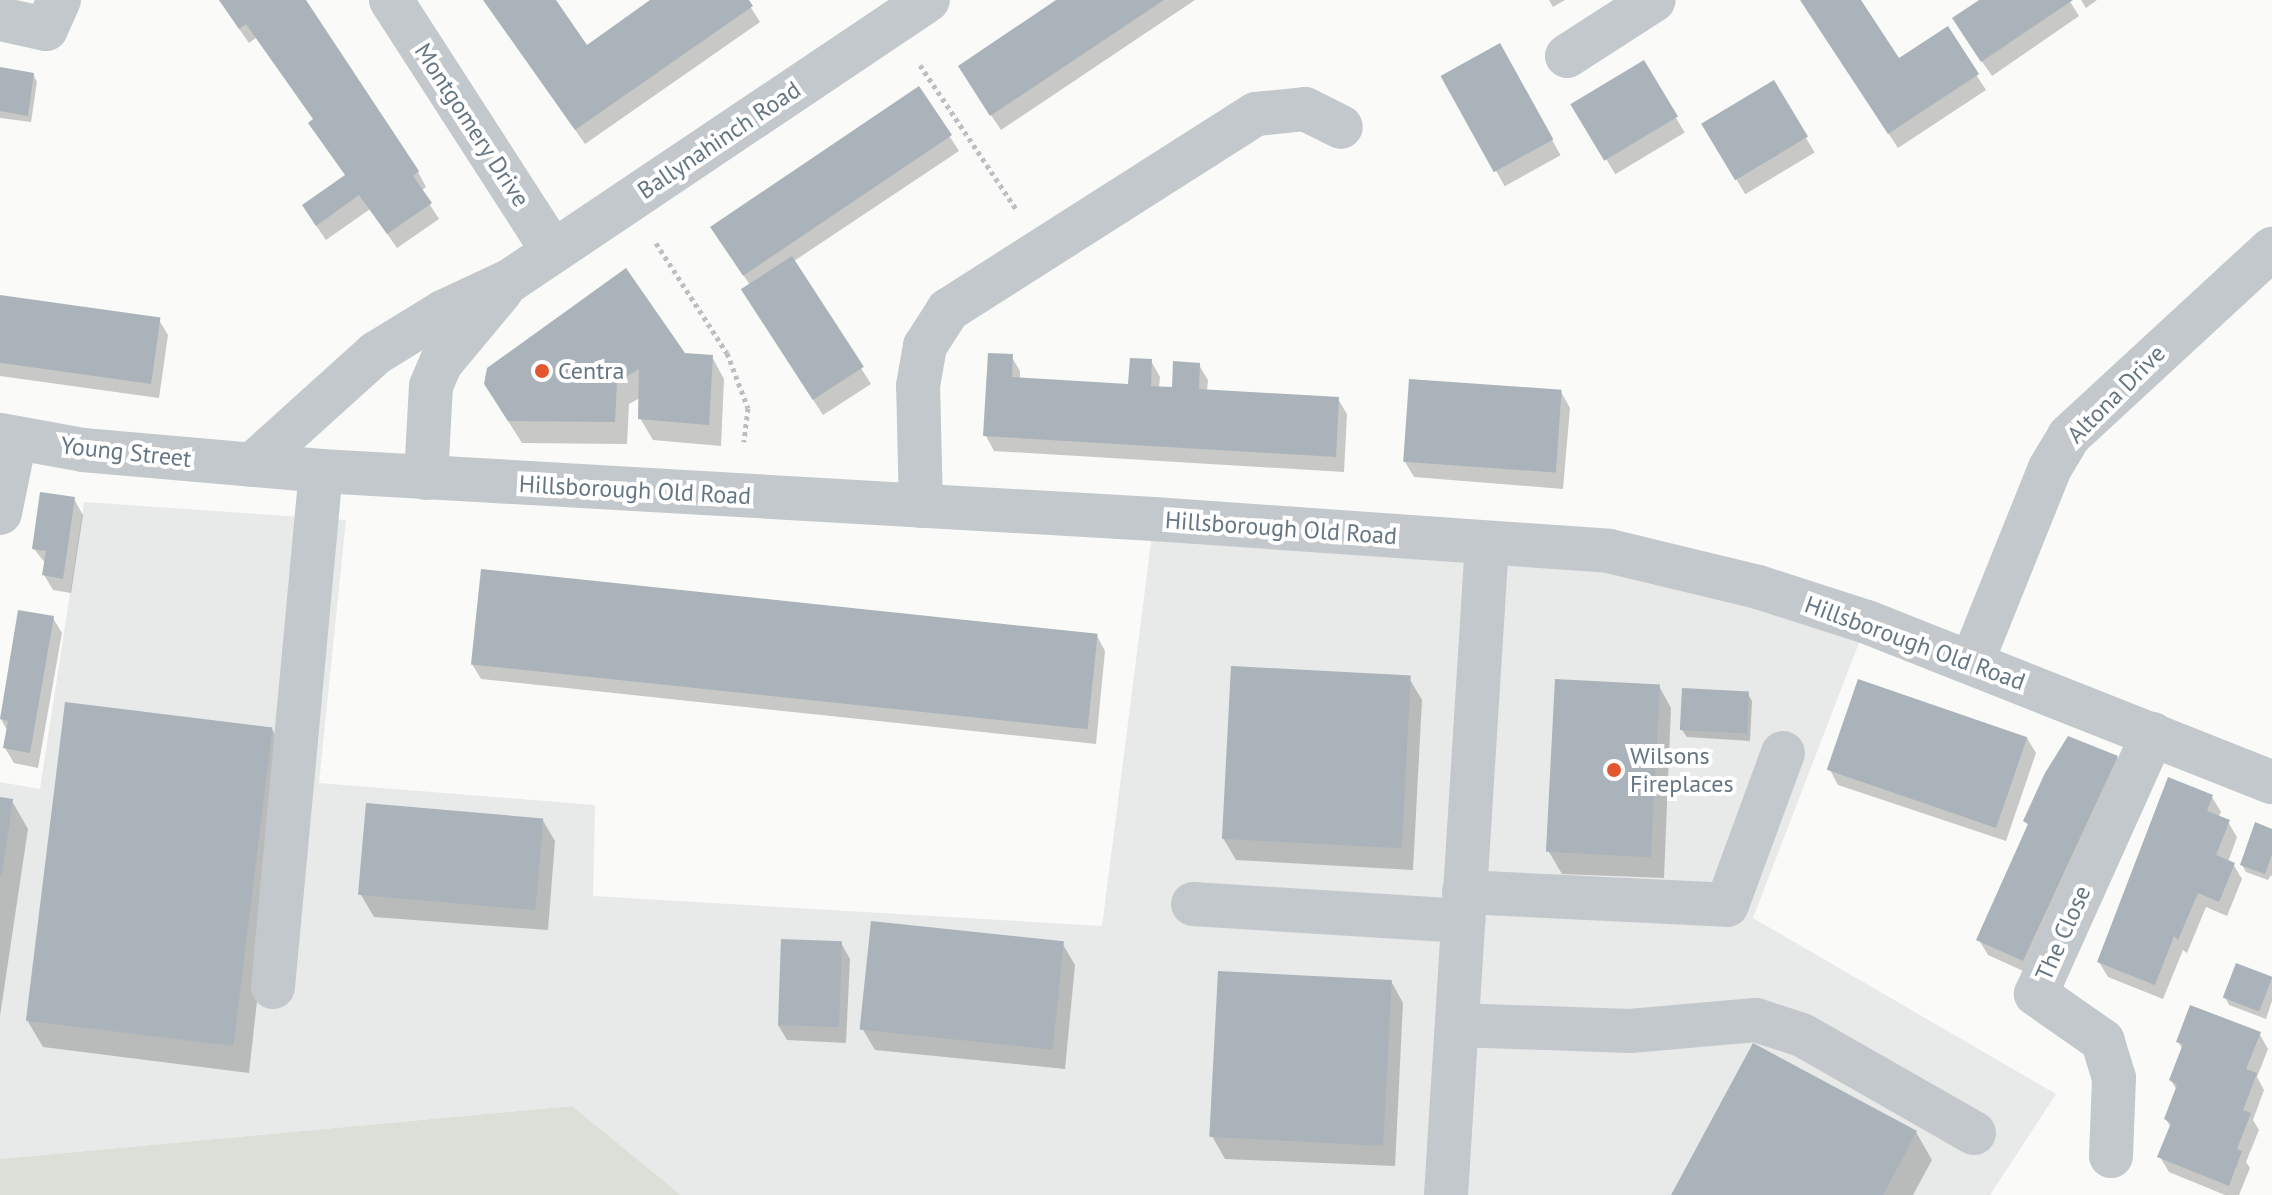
<!DOCTYPE html>
<style>
body{margin:0}
#map{position:relative;width:2272px;height:1195px;overflow:hidden;background:#fafaf8;font-family:"PT Sans",sans-serif}
div>[style]{position:absolute}
.built>*{inset:0;background:#e8e9e9}
.green>*{inset:0;background:#dadfd7}
.shadow>*{inset:0;background:#0003;transform-origin:0 0}
.building>*{inset:0;background:#aab3b9;transform-origin:0 0}
.path>*{height:5px;margin-top:-2.5px;transform-origin:0;background:repeating-linear-gradient(90deg,#bbbfc2 0 4px,transparent 0 8px)}
.minor>*{height:44px;margin:-22px;padding:0 22px;transform-origin:22px;border-radius:22px;background:#c3c8cc}
.dots>*{width:22px;height:22px;translate:-50% -50%;box-sizing:border-box;border:4px solid #fff;border-radius:50%}
span{translate:-50% -50%;white-space:nowrap;text-align:center;line-height:1.15;-webkit-text-stroke:8px #fff;paint-order:stroke}
.street-label{font-size:24px;color:#657683}
.poi-label{font-size:24px;color:#657683}
.left{translate:0 -50%;text-align:left}
</style>
<div id="map">
<div class="built">
<div style="clip-path:polygon(84px 502px,346px 520px,319px 783px,595px 805px,593px 896px,1102px 926px,1154px 519px,1609px 551px,1867px 622px,1753px 918px,2056px 1094px,1990px 1195px,681px 1195px,572px 1106px,0 1159px,0 782px,40px 789px)"></div>
</div>
<div class="green">
<div style="clip-path:polygon(572px 1106px,681px 1195px,0 1195px,0 1159px)"></div>
</div>
<div class="shadow">
<div style="clip-path:polygon(219px 0,303px 0,418px 172px,426px 187px,421px 191px,439px 219px,397px 248px,370px 209px,326px 240px,313px 221px,346px 176px,315px 121px,256px 38px,249px 43px)"></div>
<div style="clip-path:polygon(484px 0,553px 0,587px 47px,654px 0,746px 0,760px 22px,585px 144px)"></div>
<div style="clip-path:polygon(1060px 0,1195px 0,1001px 130px,969px 82px)"></div>
<div style="clip-path:polygon(1549px 0,1565px 0,1553px 7px)"></div>
<div style="clip-path:polygon(1801px 0,1859px 0,1898px 61px,1947px 29px,1986px 90px,1898px 148px)"></div>
<div style="clip-path:polygon(1982px 0,2069px 0,2079px 16px,1992px 76px,1963px 34px)"></div>
<div style="clip-path:polygon(2081px 0,2097px 0,2086px 8px)"></div>
<div style="left:1500px;top:46px;width:125px;height:64px;rotate:61deg"></div>
<div style="left:1643px;top:63px;width:81px;height:81px;rotate:59deg"></div>
<div style="clip-path:polygon(0 70px,33px 74px,37px 82px,31px 122px,0 118px)"></div>
<div style="left:1773px;top:83px;width:81px;height:81px;rotate:59deg"></div>
<div style="clip-path:polygon(919px 89px,959px 151px,794px 261px,871px 384px,823px 415px,752px 305px,750px 285px,720px 240px)"></div>
<div style="clip-path:polygon(0 299px,159px 320px,168px 335px,159px 398px,0 376px)"></div>
<div style="clip-path:polygon(684px 355px,712px 357px,724px 379px,721px 446px,653px 440px,640px 418px,640px 398px,629px 404px,627px 444px,522px 443px,499px 407px)"></div>
<div style="clip-path:polygon(1011px 356px,1020px 371px,1020px 380px,1130px 387px,1151px 361px,1160px 377px,1159px 388px,1174px 389px,1199px 365px,1208px 380px,1207px 391px,1338px 399px,1347px 414px,1344px 472px,994px 451px,986px 436px)"></div>
<div style="clip-path:polygon(1561px 392px,1570px 408px,1563px 489px,1414px 477px,1405px 462px)"></div>
<div style="clip-path:polygon(74px 499px,83px 515px,71px 593px,53px 590px,44px 575px,46px 564px,34px 549px)"></div>
<div style="clip-path:polygon(53px 618px,62px 633px,38px 768px,14px 763px,5px 748px,8px 732px,1px 719px)"></div>
<div style="clip-path:polygon(1097px 636px,1105px 651px,1096px 744px,481px 679px,472px 664px)"></div>
<div style="clip-path:polygon(1409px 678px,1422px 700px,1413px 870px,1236px 860px,1223px 838px)"></div>
<div style="clip-path:polygon(1659px 686px,1671px 708px,1664px 878px,1562px 874px,1549px 852px)"></div>
<div style="clip-path:polygon(1748px 694px,1752px 701px,1750px 741px,1687px 737px,1682px 730px)"></div>
<div style="clip-path:polygon(272px 729px,285px 751px,249px 1073px,43px 1047px,27px 1020px)"></div>
<div style="clip-path:polygon(2027px 738px,2036px 753px,2006px 841px,1838px 785px,1830px 770px)"></div>
<div style="clip-path:polygon(2117px 757px,2126px 772px,2032px 975px,1988px 955px,1979px 940px,2029px 827px,2026px 821px)"></div>
<div style="clip-path:polygon(2212px 797px,2221px 812px,2218px 818px,2228px 822px,2237px 837px,2228px 862px,2233px 864px,2242px 879px,2227px 916px,2206px 907px,2187px 953px,2183px 950px,2163px 999px,2108px 977px,2099px 962px)"></div>
<div style="clip-path:polygon(0 799px,12px 801px,28px 829px,0 1016px)"></div>
<div style="clip-path:polygon(542px 819px,555px 841px,548px 930px,374px 917px,361px 895px)"></div>
<div style="clip-path:polygon(2272px 831px,2272px 877px,2271px 875px,2268px 880px,2246px 872px,2242px 865px)"></div>
<div style="clip-path:polygon(841px 943px,850px 959px,846px 1043px,787px 1040px,778px 1025px)"></div>
<div style="clip-path:polygon(1062px 943px,1075px 965px,1065px 1069px,875px 1050px,862px 1028px)"></div>
<div style="clip-path:polygon(2237px 966px,2272px 979px,2272px 1001px,2266px 1019px,2229px 1005px,2225px 997px)"></div>
<div style="clip-path:polygon(1391px 981px,1403px 1003px,1395px 1166px,1225px 1159px,1212px 1136px)"></div>
<div style="clip-path:polygon(2259px 1033px,2268px 1049px,2257px 1077px,2264px 1090px,2253px 1120px,2259px 1130px,2246px 1162px,2250px 1168px,2239px 1195px,2225px 1195px,2169px 1172px,2160px 1157px,2171px 1128px,2166px 1119px,2177px 1091px,2171px 1080px,2183px 1050px,2178px 1042px)"></div>
<div style="clip-path:polygon(1916px 1132px,1932px 1160px,1913px 1195px,1674px 1195px)"></div>
</div>
<div class="building">
<div style="clip-path:polygon(219px 0,306px 0,419px 171px,413px 176px,432px 203px,387px 234px,359px 195px,316px 226px,302px 205px,345px 175px,308px 123px,313px 119px,246px 24px,239px 29px)"></div>
<div style="clip-path:polygon(483px 0,556px 0,587px 45px,650px 0,749px 0,753px 6px,575px 130px)"></div>
<div style="clip-path:polygon(1056px 0,1164px 0,990px 116px,958px 66px)"></div>
<div style="clip-path:polygon(1800px 0,1861px 0,1899px 58px,1948px 26px,1979px 74px,1888px 134px)"></div>
<div style="clip-path:polygon(1979px 0,2073px 0,1981px 62px,1952px 18px)"></div>
<div style="left:1500px;top:43px;width:110px;height:68px;rotate:61deg"></div>
<div style="left:1644px;top:60px;width:66px;height:86px;rotate:59deg"></div>
<div style="clip-path:polygon(0 67px,34px 73px,28px 116px,0 111px)"></div>
<div style="left:1774px;top:80px;width:66px;height:85px;rotate:59deg"></div>
<div style="left:919px;top:86px;width:59px;height:252px;rotate:56deg"></div>
<div style="left:792px;top:256px;width:132px;height:61px;rotate:57deg"></div>
<div style="clip-path:polygon(626px 268px,685px 353px,713px 355px,709px 425px,638px 419px,639px 369px,617px 382px,615px 422px,508px 421px,484px 384px,487px 368px)"></div>
<div style="left:0;top:295px;width:162px;height:67px;rotate:8deg"></div>
<div style="clip-path:polygon(988px 353px,1013px 354px,1012px 377px,1128px 384px,1130px 358px,1152px 359px,1151px 386px,1172px 387px,1173px 361px,1200px 363px,1199px 389px,1339px 397px,1336px 457px,983px 436px)"></div>
<div style="left:1409px;top:379px;width:153px;height:83px;rotate:4deg"></div>
<div style="clip-path:polygon(40px 492px,75px 497px,63px 579px,42px 575px,46px 551px,32px 549px)"></div>
<div style="left:481px;top:569px;width:620px;height:96px;rotate:6deg"></div>
<div style="clip-path:polygon(18px 610px,54px 616px,30px 753px,3px 748px,8px 721px,0 719px)"></div>
<div style="left:1231px;top:666px;width:180px;height:173px;rotate:3deg"></div>
<div style="left:1555px;top:679px;width:105px;height:173px;rotate:3deg"></div>
<div style="left:1858px;top:679px;width:179px;height:96px;rotate:19deg"></div>
<div style="left:1682px;top:688px;width:67px;height:42px;rotate:3deg"></div>
<div style="left:65px;top:702px;width:209px;height:321px;rotate:7deg"></div>
<div style="clip-path:polygon(2068px 736px,2118px 756px,2023px 961px,1976px 940px,2028px 824px,2023px 821px,2045px 773px)"></div>
<div style="clip-path:polygon(2168px 777px,2213px 795px,2207px 811px,2230px 820px,2216px 855px,2235px 863px,2219px 902px,2198px 893px,2178px 940px,2174px 936px,2155px 985px,2097px 962px)"></div>
<div style="clip-path:polygon(0 797px,13px 799px,2px 875px,0 875px)"></div>
<div style="left:366px;top:803px;width:178px;height:92px;rotate:5deg"></div>
<div style="clip-path:polygon(2255px 822px,2272px 829px,2272px 854px,2265px 874px,2240px 865px)"></div>
<div style="left:871px;top:921px;width:194px;height:109px;rotate:6deg"></div>
<div style="left:781px;top:939px;width:61px;height:86px;rotate:2deg"></div>
<div style="left:2236px;top:963px;width:39px;height:37px;rotate:21deg"></div>
<div style="left:1218px;top:971px;width:174px;height:166px;rotate:3deg"></div>
<div style="clip-path:polygon(2190px 1005px,2261px 1032px,2246px 1069px,2257px 1073px,2243px 1110px,2251px 1113px,2237px 1149px,2242px 1151px,2229px 1186px,2157px 1157px,2171px 1123px,2164px 1119px,2177px 1085px,2169px 1080px,2183px 1044px,2176px 1042px)"></div>
<div style="clip-path:polygon(1753px 1043px,1917px 1131px,1883px 1195px,1671px 1195px)"></div>
</div>
<div class="path">
<div style="left:920px;top:65px;width:173px;rotate:56.3deg"></div>
<div style="left:656px;top:243px;width:131px;rotate:57.2deg"></div>
<div style="left:727px;top:353px;width:59px;rotate:69.1deg"></div>
<div style="left:748px;top:408px;width:34px;rotate:97deg"></div>
</div>
<div class="minor">
<div style="left:391px;top:0;width:299px;rotate:57.2deg"></div>
<div style="left:0;top:19px;width:47px;rotate:12.3deg"></div>
<div style="left:46px;top:29px;width:32px;rotate:-66deg"></div>
<div style="left:1567px;top:56px;width:103px;rotate:-32.8deg"></div>
<div style="left:0;top:435px;width:84px;rotate:10.2deg"></div>
<div style="left:83px;top:450px;width:239px;rotate:5deg"></div>
<div style="left:321px;top:471px;width:834px;rotate:3.3deg"></div>
<div style="left:1154px;top:519px;width:456px;rotate:4deg"></div>
<div style="left:1609px;top:551px;width:153px;rotate:13.6deg"></div>
<div style="left:1758px;top:587px;width:114px;rotate:17.8deg"></div>
<div style="left:1867px;top:622px;width:435px;rotate:21.6deg"></div>
<div style="left:252px;top:465px;width:167px;rotate:-42.1deg"></div>
<div style="left:376px;top:353px;width:79px;rotate:-31.5deg"></div>
<div style="left:443px;top:312px;width:75px;rotate:-25.2deg"></div>
<div style="left:511px;top:280px;width:502px;rotate:-33.88deg"></div>
<div style="left:426px;top:478px;width:92px;rotate:-86.9deg"></div>
<div style="left:431px;top:386px;width:25px;rotate:-67deg"></div>
<div style="left:441px;top:363px;width:94px;rotate:-50.2deg"></div>
<div style="left:921px;top:506px;width:120px;rotate:-91.4deg"></div>
<div style="left:918px;top:386px;width:41px;rotate:-80.1deg"></div>
<div style="left:925px;top:346px;width:43px;rotate:-57.4deg"></div>
<div style="left:948px;top:310px;width:365px;rotate:-32.5deg"></div>
<div style="left:1256px;top:114px;width:49px;rotate:-5.8deg"></div>
<div style="left:1305px;top:109px;width:40px;rotate:26.6deg"></div>
<div style="left:0;top:513px;width:76px;rotate:-78.5deg"></div>
<div style="left:1972px;top:662px;width:209px;rotate:-68.1deg"></div>
<div style="left:2050px;top:468px;width:37px;rotate:-59deg"></div>
<div style="left:2069px;top:436px;width:276px;rotate:-42.7deg"></div>
<div style="left:1464px;top:892px;width:263px;rotate:2.8deg"></div>
<div style="left:1727px;top:905px;width:162px;rotate:-69.8deg"></div>
<div style="left:1193px;top:904px;width:271px;rotate:3.6deg"></div>
<div style="left:273px;top:987px;width:518px;rotate:-84.69deg"></div>
<div style="left:1457px;top:1025px;width:173px;rotate:2deg"></div>
<div style="left:1630px;top:1031px;width:126px;rotate:-5deg"></div>
<div style="left:1756px;top:1020px;width:48px;rotate:18.1deg"></div>
<div style="left:1802px;top:1035px;width:198px;rotate:29.7deg"></div>
<div style="left:2111px;top:1156px;width:78px;rotate:-87.8deg"></div>
<div style="left:2114px;top:1078px;width:39px;rotate:-107deg"></div>
<div style="left:2103px;top:1041px;width:82px;rotate:-145deg"></div>
<div style="left:2036px;top:994px;width:285px;rotate:-65.8deg"></div>
<div style="left:1446px;top:1195px;width:653px;rotate:-86.4deg"></div>
</div>
<div class="dots">
<div style="left:542px;top:371px;background:#e4572e"></div>
<div style="left:1614px;top:770px;background:#e4572e"></div>
</div>
<div class="street-label">
<span style="left:472px;top:125px;rotate:57deg">Montgomery Drive</span>
<span style="left:719px;top:140px;rotate:-34deg">Ballynahinch Road</span>
<span style="left:2116px;top:394px;rotate:-45deg">Altona Drive</span>
<span style="left:126px;top:452px;rotate:6deg">Young Street</span>
<span style="left:635px;top:490px;rotate:3deg">Hillsborough Old Road</span>
<span style="left:1281px;top:528px;rotate:4deg">Hillsborough Old Road</span>
<span style="left:1915px;top:643px;rotate:20deg">Hillsborough Old Road</span>
<span style="left:2063px;top:933px;rotate:-66deg">The Close</span>
</div>
<div class="poi-label">
<span class="left" style="left:558px;top:371px">Centra</span>
<span class="left" style="left:1630px;top:770px">Wilsons<br>Fireplaces</span>
</div>
</div>
